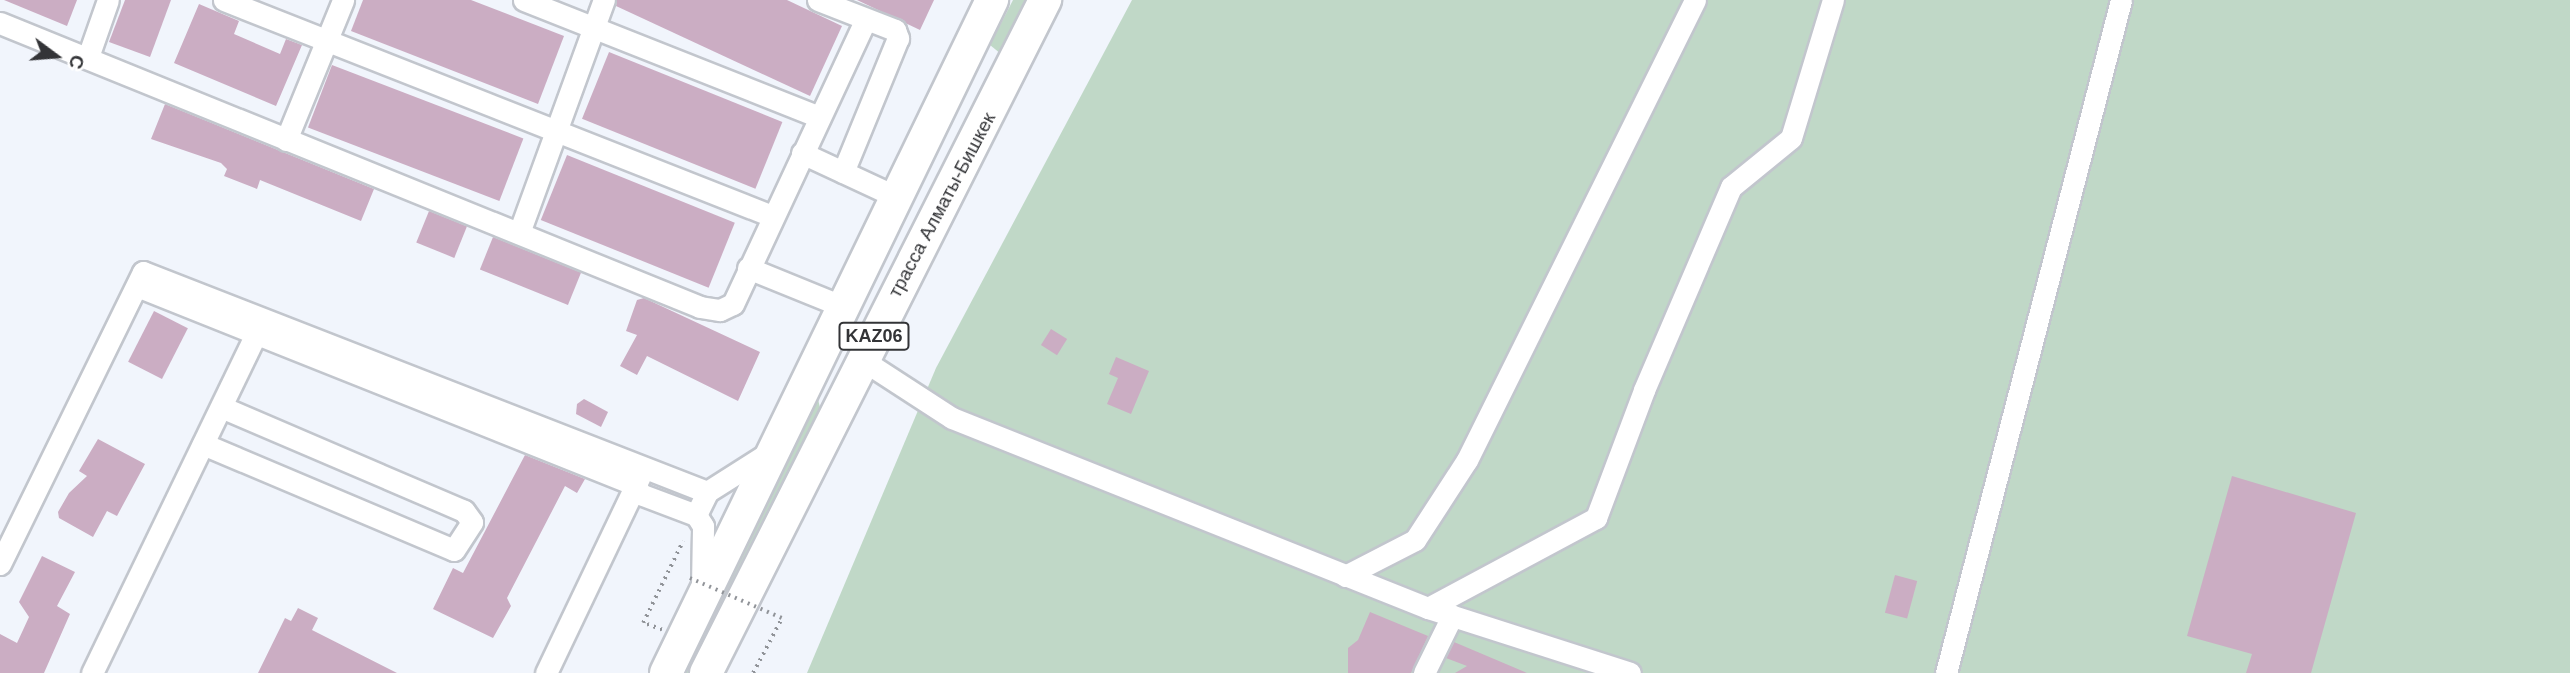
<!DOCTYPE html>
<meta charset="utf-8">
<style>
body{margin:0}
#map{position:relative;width:2570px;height:673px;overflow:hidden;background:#f1f5fc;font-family:Arial,sans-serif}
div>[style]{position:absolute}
.green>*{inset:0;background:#c0d8c7}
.building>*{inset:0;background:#cbadc3;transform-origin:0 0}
.path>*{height:3.5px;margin-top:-1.75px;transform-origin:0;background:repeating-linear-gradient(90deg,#909398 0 2px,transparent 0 7px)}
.roads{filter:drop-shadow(2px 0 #c2c6cd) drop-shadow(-2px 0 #c2c6cd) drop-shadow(0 2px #c2c6cd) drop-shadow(0 -2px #c2c6cd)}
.minor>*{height:21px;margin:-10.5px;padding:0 10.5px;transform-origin:10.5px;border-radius:10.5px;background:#fff}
.highway>*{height:32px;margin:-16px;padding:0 16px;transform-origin:16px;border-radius:16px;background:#fff}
.path-bridge>*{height:3.5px;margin-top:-1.75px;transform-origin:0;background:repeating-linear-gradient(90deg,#909398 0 2px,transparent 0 7px)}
span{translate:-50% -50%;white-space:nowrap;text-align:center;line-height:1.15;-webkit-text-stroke:5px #fff;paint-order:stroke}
.shield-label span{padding:2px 5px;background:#fff;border:2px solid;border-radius:5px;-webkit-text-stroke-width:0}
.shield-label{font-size:18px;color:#333437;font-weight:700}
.street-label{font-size:19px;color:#333437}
.north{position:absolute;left:21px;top:21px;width:70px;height:70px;-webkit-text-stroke:5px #fff;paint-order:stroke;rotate:106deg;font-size:19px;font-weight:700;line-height:28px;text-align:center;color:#333437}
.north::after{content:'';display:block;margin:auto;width:24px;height:32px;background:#333437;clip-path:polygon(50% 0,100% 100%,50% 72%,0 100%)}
</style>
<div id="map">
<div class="green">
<div style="clip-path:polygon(1013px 0,1028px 0,1001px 54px,990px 45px)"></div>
<div style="clip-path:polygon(1132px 0,2570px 0,2570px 673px,807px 673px,936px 368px)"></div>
<div style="clip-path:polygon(818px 399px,821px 412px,695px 673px,683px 673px)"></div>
</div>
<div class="building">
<div style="clip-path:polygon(4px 0,77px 0,67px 26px)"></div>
<div style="clip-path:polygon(125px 0,171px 0,150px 57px,109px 42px)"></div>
<div style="clip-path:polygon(363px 0,471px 0,564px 36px,538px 104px,351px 31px)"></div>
<div style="clip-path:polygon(617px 0,787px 0,842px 26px,810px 96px,616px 6px)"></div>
<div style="clip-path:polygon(857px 0,934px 0,920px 30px)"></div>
<div style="clip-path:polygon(199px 4px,239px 21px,234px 34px,280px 54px,286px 39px,302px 45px,276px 106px,174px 63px)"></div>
<div style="left:609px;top:52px;width:187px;height:72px;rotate:22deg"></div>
<div style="left:332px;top:65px;width:205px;height:67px;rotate:21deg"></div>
<div style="clip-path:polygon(165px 104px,374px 189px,361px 221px,260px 180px,257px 189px,224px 176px,227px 169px,221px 163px,151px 139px)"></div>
<div style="left:567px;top:155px;width:181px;height:70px;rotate:22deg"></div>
<div style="left:429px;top:211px;width:41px;height:34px;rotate:22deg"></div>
<div style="left:493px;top:237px;width:95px;height:35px;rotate:22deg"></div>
<div style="clip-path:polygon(644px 298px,760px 352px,738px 401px,647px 356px,637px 375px,620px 366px,637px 335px,626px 331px,637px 300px)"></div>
<div style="left:154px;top:311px;width:38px;height:57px;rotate:27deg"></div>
<div style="left:1051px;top:329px;width:19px;height:19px;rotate:32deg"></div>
<div style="clip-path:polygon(1116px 357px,1149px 371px,1131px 414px,1107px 404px,1118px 378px,1109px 374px)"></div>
<div style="clip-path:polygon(584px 399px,608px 412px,601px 427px,576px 414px,577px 404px)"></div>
<div style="clip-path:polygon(98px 439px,145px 464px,117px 516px,107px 511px,93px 537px,59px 518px,58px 512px,69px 493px,87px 476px,79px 471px)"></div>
<div style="clip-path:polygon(525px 455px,585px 479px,577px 493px,565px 486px,507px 598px,511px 606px,493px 638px,433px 609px,453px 568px,463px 573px)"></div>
<div style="clip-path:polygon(2232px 476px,2356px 513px,2311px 673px,2246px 673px,2252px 654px,2187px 636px)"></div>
<div style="clip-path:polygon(42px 556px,75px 572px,57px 606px,70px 614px,44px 673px,0 673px,0 634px,17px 643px,29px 617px,19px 602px)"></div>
<div style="left:1895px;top:575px;width:23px;height:39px;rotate:15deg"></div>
<div style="clip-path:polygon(298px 608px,318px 618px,312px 630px,397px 673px,258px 673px,285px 618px,291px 621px)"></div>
<div style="clip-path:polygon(1370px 612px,1428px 636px,1411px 673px,1348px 673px,1348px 648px,1358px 640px)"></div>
<div style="clip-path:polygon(1454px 642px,1527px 673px,1455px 673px,1467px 666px,1446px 658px)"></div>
</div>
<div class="path">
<div style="left:662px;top:630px;width:20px;rotate:-160deg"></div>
<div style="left:643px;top:623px;width:91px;rotate:-64deg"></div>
<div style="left:753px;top:673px;width:62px;rotate:-62.2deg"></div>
</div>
<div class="roads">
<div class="minor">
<div style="left:224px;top:0;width:589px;rotate:21.51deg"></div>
<div style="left:524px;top:0;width:317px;rotate:21.6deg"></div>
<div style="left:818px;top:0;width:83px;rotate:21.3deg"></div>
<div style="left:895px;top:30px;width:9px;rotate:69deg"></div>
<div style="left:898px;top:38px;width:145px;rotate:112.3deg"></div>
<div style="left:0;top:23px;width:755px;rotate:22.08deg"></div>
<div style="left:700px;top:307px;width:20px;rotate:9deg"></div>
<div style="left:720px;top:310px;width:14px;rotate:-25deg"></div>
<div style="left:733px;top:304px;width:312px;rotate:-65deg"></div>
<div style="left:88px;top:57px;width:60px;rotate:-70.7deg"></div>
<div style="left:286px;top:140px;width:151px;rotate:-67.8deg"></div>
<div style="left:802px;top:153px;width:105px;rotate:24.9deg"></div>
<div style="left:519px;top:233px;width:248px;rotate:-70deg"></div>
<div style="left:748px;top:268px;width:104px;rotate:22.1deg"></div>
<div style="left:137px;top:286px;width:537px;rotate:21.74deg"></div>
<div style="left:636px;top:485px;width:10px;rotate:66deg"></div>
<div style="left:640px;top:494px;width:60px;rotate:20.6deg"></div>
<div style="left:861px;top:359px;width:108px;rotate:33deg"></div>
<div style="left:952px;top:418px;width:513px;rotate:21.76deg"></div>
<div style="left:1428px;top:608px;width:212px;rotate:17.8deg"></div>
<div style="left:203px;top:444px;width:272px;rotate:22.9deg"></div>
<div style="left:454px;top:550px;width:33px;rotate:-57deg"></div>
<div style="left:472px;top:522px;width:14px;rotate:-126deg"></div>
<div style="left:464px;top:511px;width:264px;rotate:-156.8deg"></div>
<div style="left:0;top:564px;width:325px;rotate:-63.9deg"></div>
<div style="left:143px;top:272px;width:605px;rotate:21.31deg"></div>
<div style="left:1345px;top:576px;width:79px;rotate:-27.2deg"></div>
<div style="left:1415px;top:540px;width:95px;rotate:-57deg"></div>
<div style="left:1467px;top:460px;width:513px;rotate:-63.63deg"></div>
<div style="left:702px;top:586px;width:60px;rotate:-89deg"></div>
<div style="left:703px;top:526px;width:13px;rotate:-122deg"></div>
<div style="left:696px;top:515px;width:25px;rotate:-64deg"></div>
<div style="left:707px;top:492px;width:75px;rotate:-32.4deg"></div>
<div style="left:1428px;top:608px;width:191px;rotate:-28.2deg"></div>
<div style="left:1596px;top:518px;width:137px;rotate:-69.4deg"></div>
<div style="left:1644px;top:390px;width:221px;rotate:-66.8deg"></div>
<div style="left:1731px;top:187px;width:77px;rotate:-39.2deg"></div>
<div style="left:1791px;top:138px;width:144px;rotate:-73.1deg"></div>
<div style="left:92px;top:673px;width:374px;rotate:-64.2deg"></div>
<div style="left:546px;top:673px;width:218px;rotate:-64.5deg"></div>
<div style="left:1424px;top:673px;width:64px;rotate:-63.8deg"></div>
<div style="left:1946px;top:673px;width:695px;rotate:-75.42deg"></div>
</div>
<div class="highway">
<div style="left:666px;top:673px;width:748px;rotate:-64.15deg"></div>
<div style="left:706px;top:673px;width:754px;rotate:-63.26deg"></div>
</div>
</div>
<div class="path-bridge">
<div style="left:690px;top:578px;width:100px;rotate:23.5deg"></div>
</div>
<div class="shield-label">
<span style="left:874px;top:336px">KАZ06</span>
</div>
<div class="street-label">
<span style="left:942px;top:205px;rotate:-62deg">трасса Алматы-Бишкек</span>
</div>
<div class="north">С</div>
</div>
